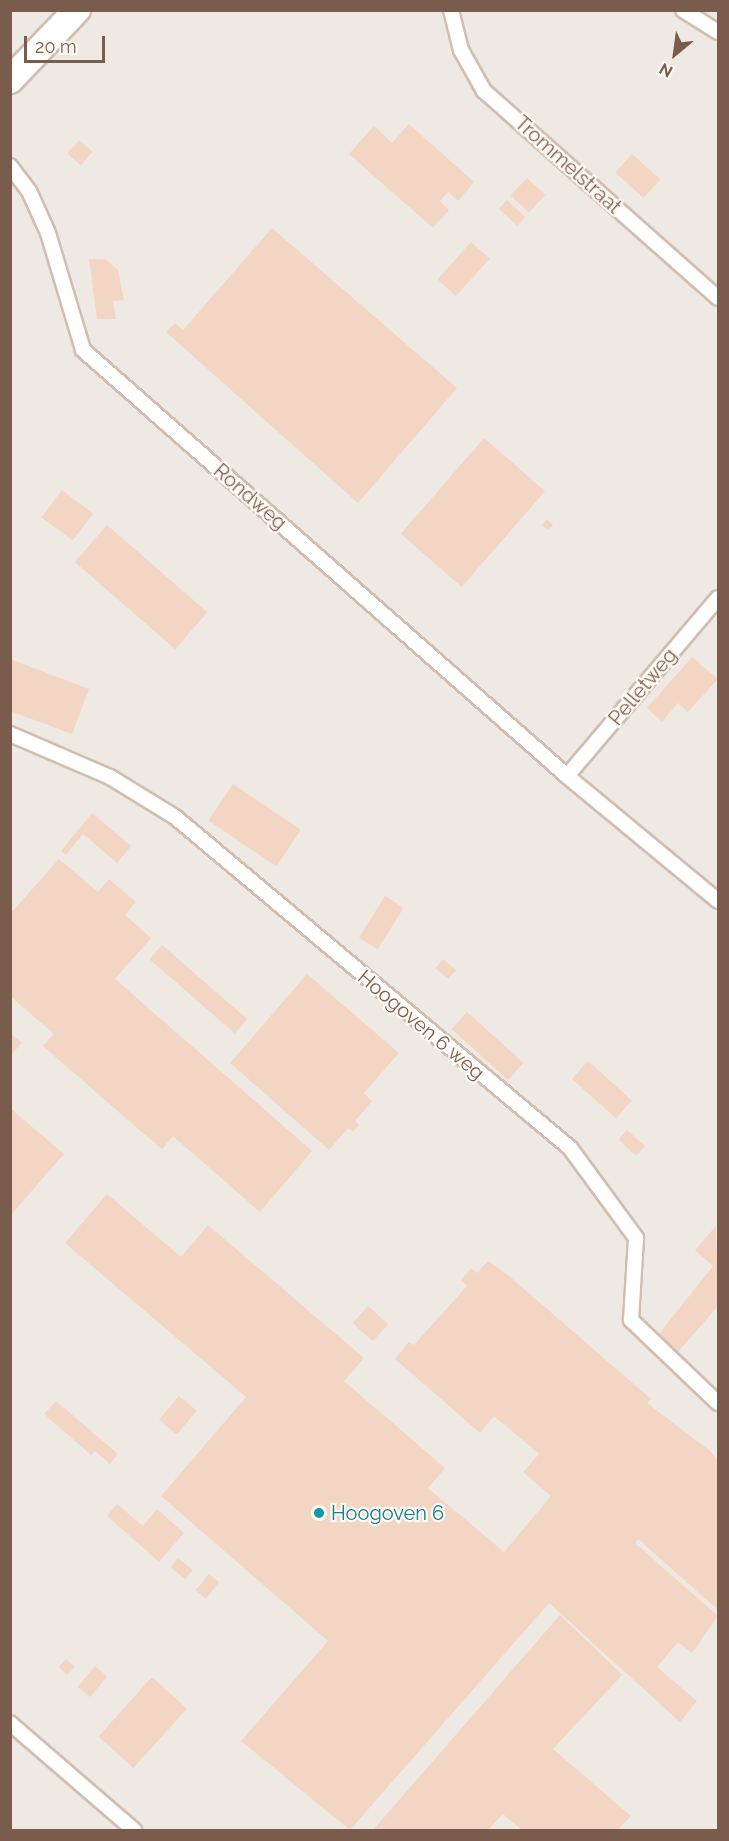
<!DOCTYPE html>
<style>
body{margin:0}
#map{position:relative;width:729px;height:1841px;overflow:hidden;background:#fdf6ec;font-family:Raleway,sans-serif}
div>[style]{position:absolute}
.industrial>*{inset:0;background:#efe9e4;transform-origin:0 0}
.building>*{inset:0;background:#f3d5c3;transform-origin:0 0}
.roads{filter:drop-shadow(2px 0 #d1beb0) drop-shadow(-2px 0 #d1beb0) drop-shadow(0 2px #d1beb0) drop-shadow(0 -2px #d1beb0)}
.service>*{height:14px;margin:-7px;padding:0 7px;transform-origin:7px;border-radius:7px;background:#fff}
.minor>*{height:26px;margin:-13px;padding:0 13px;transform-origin:13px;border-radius:13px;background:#fff}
.dots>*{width:16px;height:16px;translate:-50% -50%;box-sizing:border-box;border:3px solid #fffaf3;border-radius:50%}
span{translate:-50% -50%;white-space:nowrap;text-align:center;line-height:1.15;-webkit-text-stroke:4.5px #fffaf3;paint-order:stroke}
.street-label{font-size:20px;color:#7a5c4d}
.culture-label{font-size:20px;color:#0d838f}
.left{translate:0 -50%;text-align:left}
.frame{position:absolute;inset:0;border:12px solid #7a5c4d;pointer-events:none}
.north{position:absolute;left:645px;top:24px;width:60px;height:60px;-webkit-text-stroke:4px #fffaf3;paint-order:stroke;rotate:209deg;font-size:16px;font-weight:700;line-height:24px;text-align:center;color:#7a5c4d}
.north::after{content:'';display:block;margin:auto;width:21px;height:27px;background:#7a5c4d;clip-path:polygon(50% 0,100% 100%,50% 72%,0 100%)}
.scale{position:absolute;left:24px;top:36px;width:81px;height:27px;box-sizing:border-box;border:3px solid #7a5c4d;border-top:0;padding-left:8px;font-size:18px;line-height:21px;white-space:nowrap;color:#7a5c4d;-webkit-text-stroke:4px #fffaf3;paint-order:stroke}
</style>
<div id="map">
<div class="industrial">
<div style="left:11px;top:11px;width:707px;height:1819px"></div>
</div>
<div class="building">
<div style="clip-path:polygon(409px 124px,474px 182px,458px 201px,448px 192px,440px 201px,449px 210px,433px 228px,349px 154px,374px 126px,392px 143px)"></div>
<div style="left:79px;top:140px;width:18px;height:18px;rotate:41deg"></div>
<div style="left:632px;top:154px;width:38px;height:25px;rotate:42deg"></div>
<div style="left:527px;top:178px;width:25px;height:24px;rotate:43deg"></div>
<div style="left:507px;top:200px;width:25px;height:12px;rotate:43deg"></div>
<div style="clip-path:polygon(272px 228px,457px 388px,358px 503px,166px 332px,175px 323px,183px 330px)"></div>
<div style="left:471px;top:242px;width:25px;height:50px;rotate:42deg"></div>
<div style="clip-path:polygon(89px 259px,105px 259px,118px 270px,124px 300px,113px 301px,116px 319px,97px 319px)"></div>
<div style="left:484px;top:438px;width:81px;height:127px;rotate:41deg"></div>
<div style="left:62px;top:490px;width:39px;height:34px;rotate:37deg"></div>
<div style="clip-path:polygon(547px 519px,553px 525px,548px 530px,542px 525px)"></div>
<div style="left:107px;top:525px;width:133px;height:49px;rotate:41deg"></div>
<div style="clip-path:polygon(692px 657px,718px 679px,688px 712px,678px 703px,662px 722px,647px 708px)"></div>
<div style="clip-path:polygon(10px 659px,89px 689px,72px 734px,10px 711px)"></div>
<div style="left:233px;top:784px;width:82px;height:44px;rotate:34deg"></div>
<div style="clip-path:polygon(92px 813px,131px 846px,117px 863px,83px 834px,66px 855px,61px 851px)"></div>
<div style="clip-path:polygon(59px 859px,98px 892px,109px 879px,136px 902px,125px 915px,151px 938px,115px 979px,312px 1151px,260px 1212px,173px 1136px,162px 1149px,137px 1128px,43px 1046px,54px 1034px,10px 996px,10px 914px)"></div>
<div style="left:385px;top:896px;width:22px;height:49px;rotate:32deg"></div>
<div style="left:162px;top:945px;width:113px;height:19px;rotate:41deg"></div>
<div style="left:443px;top:959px;width:17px;height:12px;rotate:40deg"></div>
<div style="clip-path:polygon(307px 974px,399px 1053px,364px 1093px,372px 1101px,355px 1121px,359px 1125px,353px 1132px,348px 1128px,329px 1150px,230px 1063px)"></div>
<div style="left:467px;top:1012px;width:76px;height:23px;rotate:42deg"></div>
<div style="clip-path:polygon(10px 1033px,22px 1043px,10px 1056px)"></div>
<div style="left:588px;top:1061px;width:59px;height:24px;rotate:42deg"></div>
<div style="clip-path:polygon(10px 1108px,64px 1154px,10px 1216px)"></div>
<div style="left:627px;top:1130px;width:24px;height:13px;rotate:42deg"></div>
<div style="clip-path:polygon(107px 1194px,181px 1257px,208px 1225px,364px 1358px,344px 1381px,445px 1468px,428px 1488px,504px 1552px,551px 1496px,523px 1472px,539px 1454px,494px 1416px,480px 1433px,395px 1359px,409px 1342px,414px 1345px,467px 1286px,461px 1280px,471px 1268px,477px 1273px,488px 1261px,509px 1276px,651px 1399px,647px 1403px,710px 1451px,718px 1461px,718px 1610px,638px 1539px,635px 1543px,718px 1616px,692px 1653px,678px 1642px,657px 1667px,697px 1701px,680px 1722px,549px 1603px,350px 1830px,241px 1741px,328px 1641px,161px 1496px,246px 1397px,65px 1243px)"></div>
<div style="clip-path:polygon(716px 1226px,718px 1306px,678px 1352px,658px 1335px,713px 1266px,695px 1250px)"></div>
<div style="left:368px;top:1306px;width:27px;height:23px;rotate:42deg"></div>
<div style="left:179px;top:1396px;width:23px;height:31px;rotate:40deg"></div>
<div style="clip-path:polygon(56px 1401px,118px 1454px,110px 1464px,95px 1451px,91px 1455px,44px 1414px)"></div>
<div style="clip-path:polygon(117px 1504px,143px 1526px,157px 1509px,184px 1533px,159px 1562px,107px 1516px)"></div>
<div style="left:178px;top:1558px;width:19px;height:12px;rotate:39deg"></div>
<div style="left:209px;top:1574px;width:13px;height:21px;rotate:39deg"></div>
<div style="clip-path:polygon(560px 1615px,622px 1675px,553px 1749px,631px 1816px,618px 1830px,522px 1830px,503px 1814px,488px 1830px,373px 1830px)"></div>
<div style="left:66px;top:1659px;width:12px;height:11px;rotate:42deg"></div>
<div style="left:95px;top:1666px;width:16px;height:27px;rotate:40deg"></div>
<div style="left:152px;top:1677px;width:47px;height:80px;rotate:42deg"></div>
</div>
<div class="roads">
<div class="service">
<div style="left:451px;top:10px;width:41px;rotate:76deg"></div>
<div style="left:461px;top:50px;width:47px;rotate:60.7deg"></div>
<div style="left:484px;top:91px;width:312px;rotate:41.5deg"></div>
<div style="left:683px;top:10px;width:41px;rotate:32.2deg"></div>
<div style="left:10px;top:166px;width:31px;rotate:53deg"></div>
<div style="left:29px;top:191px;width:46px;rotate:65.7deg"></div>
<div style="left:48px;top:233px;width:122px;rotate:73.3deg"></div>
<div style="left:83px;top:350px;width:645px;rotate:41.35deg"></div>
<div style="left:567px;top:776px;width:196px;rotate:39.6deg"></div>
<div style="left:10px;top:734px;width:109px;rotate:23.3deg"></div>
<div style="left:110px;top:777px;width:76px;rotate:31.6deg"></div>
<div style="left:175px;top:817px;width:515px;rotate:39.96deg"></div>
<div style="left:570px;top:1148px;width:112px;rotate:53.7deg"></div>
<div style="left:636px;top:1238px;width:82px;rotate:93.5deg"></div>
<div style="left:631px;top:1320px;width:120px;rotate:43.7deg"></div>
<div style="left:567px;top:776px;width:233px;rotate:-49.7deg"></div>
<div style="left:10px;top:1723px;width:164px;rotate:40.8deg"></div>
</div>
<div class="minor">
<div style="left:10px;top:80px;width:97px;rotate:-46.3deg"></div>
</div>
</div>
<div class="dots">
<div style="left:319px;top:1513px;background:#0f9aa8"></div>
</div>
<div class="street-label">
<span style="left:568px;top:165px;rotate:42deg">Trommelstraat</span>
<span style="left:250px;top:497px;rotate:41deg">Rondweg</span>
<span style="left:643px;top:687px;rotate:-50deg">Pelletweg</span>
<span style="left:421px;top:1025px;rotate:40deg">Hoogoven 6 weg</span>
</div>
<div class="culture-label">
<span class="left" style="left:331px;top:1513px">Hoogoven 6</span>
</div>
<div class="frame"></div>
<div class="north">N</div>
<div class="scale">20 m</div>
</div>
